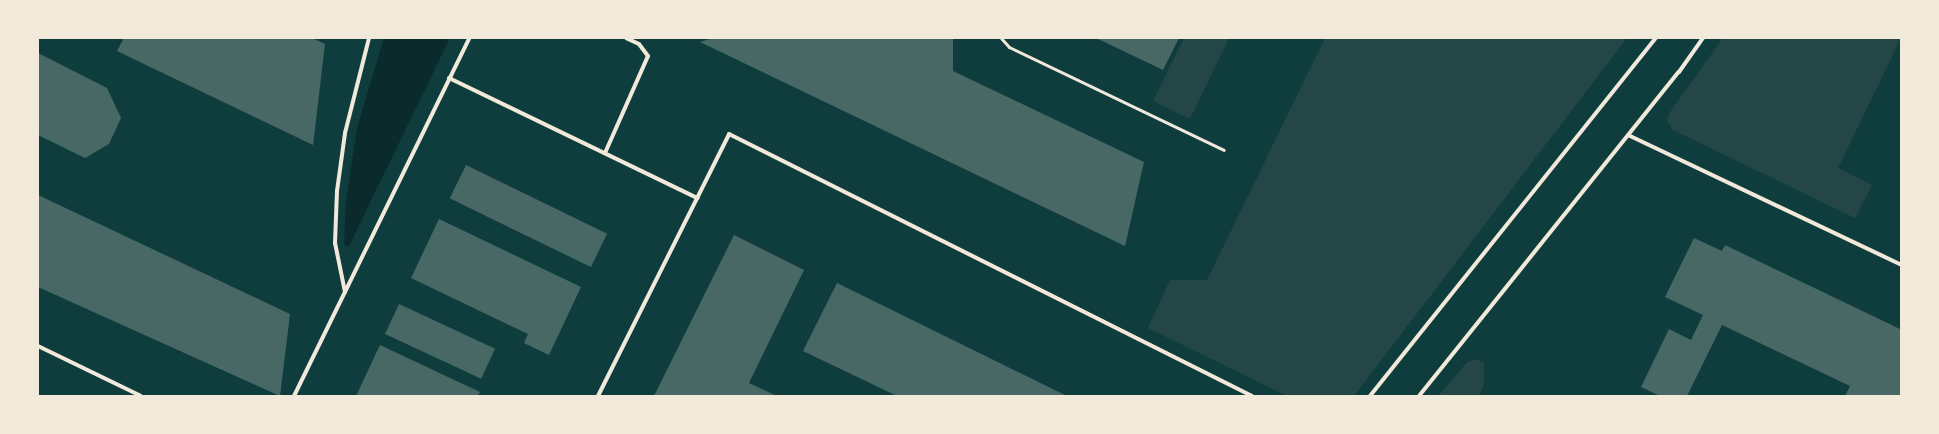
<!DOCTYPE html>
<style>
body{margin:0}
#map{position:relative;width:1939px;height:434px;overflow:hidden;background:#0f3d3e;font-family:"DejaVu Sans",sans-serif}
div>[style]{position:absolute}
.green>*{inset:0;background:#244646}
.water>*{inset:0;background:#0a2a2b}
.building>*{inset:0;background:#486865;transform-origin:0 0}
.path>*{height:3px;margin:-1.5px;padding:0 1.5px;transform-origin:1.5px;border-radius:1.5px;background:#f1e9da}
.service>*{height:4px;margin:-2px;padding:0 2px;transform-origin:2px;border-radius:2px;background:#f1e9da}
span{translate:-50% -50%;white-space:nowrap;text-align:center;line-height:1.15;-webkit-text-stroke:4px #f1e9da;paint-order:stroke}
.frame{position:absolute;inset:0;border:39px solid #f1e9da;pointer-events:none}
</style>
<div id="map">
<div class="green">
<div style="clip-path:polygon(1184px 38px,1229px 38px,1190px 119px,1153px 101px)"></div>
<div style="clip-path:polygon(1325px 38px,1627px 38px,1354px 396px,1287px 396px,1148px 328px,1170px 280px,1207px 280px)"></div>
<div style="clip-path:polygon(1723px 38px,1901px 38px,1838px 168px,1872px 185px,1855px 218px,1673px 130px,1667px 121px,1670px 112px)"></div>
<div style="clip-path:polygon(1477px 359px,1484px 363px,1484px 384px,1479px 396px,1438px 396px,1467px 362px)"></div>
</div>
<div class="water">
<div style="clip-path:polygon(384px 38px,450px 38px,349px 246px,344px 245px,346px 202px,357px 128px)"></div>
</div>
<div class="building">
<div style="clip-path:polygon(124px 38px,312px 38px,325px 44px,313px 145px,117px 51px)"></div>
<div style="clip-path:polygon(713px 38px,953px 38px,953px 71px,1144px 162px,1125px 246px,700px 42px)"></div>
<div style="clip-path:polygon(1096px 38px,1179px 38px,1163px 70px)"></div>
<div style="clip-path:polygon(38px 53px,107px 88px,121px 118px,109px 144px,85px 158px,38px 135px)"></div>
<div style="left:466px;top:165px;width:157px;height:37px;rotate:26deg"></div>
<div style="clip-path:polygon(38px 195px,290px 314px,280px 396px,38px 287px)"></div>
<div style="clip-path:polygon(439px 219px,581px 287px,549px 355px,524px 343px,528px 334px,411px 278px)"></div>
<div style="clip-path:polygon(734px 235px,804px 270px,749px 383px,777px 396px,654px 396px)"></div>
<div style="clip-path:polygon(1694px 238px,1722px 251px,1725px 245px,1902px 330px,1902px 396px,1845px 396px,1850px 386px,1722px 325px,1687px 396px,1660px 396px,1641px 387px,1669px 329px,1691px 340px,1703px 315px,1665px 297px)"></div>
<div style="clip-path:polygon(837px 283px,1067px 396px,897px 396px,803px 351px)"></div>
<div style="left:399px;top:304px;width:106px;height:33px;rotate:25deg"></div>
<div style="clip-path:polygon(380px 345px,480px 392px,478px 396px,356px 396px)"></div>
</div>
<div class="path">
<div style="left:1001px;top:38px;width:12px;rotate:48deg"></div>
<div style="left:1009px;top:47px;width:238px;rotate:25.6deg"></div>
</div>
<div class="service">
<div style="left:449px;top:78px;width:276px;rotate:25.8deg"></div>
<div style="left:1628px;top:135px;width:303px;rotate:25.4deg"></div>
<div style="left:605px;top:153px;width:106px;rotate:-66.1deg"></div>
<div style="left:648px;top:56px;width:15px;rotate:-127deg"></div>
<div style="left:639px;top:44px;width:14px;rotate:-155deg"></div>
<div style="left:345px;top:292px;width:50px;rotate:-101.5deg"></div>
<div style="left:335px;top:243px;width:52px;rotate:-87.8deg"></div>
<div style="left:337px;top:191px;width:59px;rotate:-82.1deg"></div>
<div style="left:345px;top:133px;width:98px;rotate:-75.8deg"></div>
<div style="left:38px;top:346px;width:114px;rotate:25.9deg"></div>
<div style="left:294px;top:396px;width:398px;rotate:-63.9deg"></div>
<div style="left:598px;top:396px;width:293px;rotate:-63.4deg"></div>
<div style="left:729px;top:134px;width:585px;rotate:26.61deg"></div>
<div style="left:1370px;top:396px;width:458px;rotate:-51.4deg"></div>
<div style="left:1419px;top:396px;width:415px;rotate:-51.3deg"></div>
<div style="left:1679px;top:72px;width:42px;rotate:-54.8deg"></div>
</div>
<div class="frame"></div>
</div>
